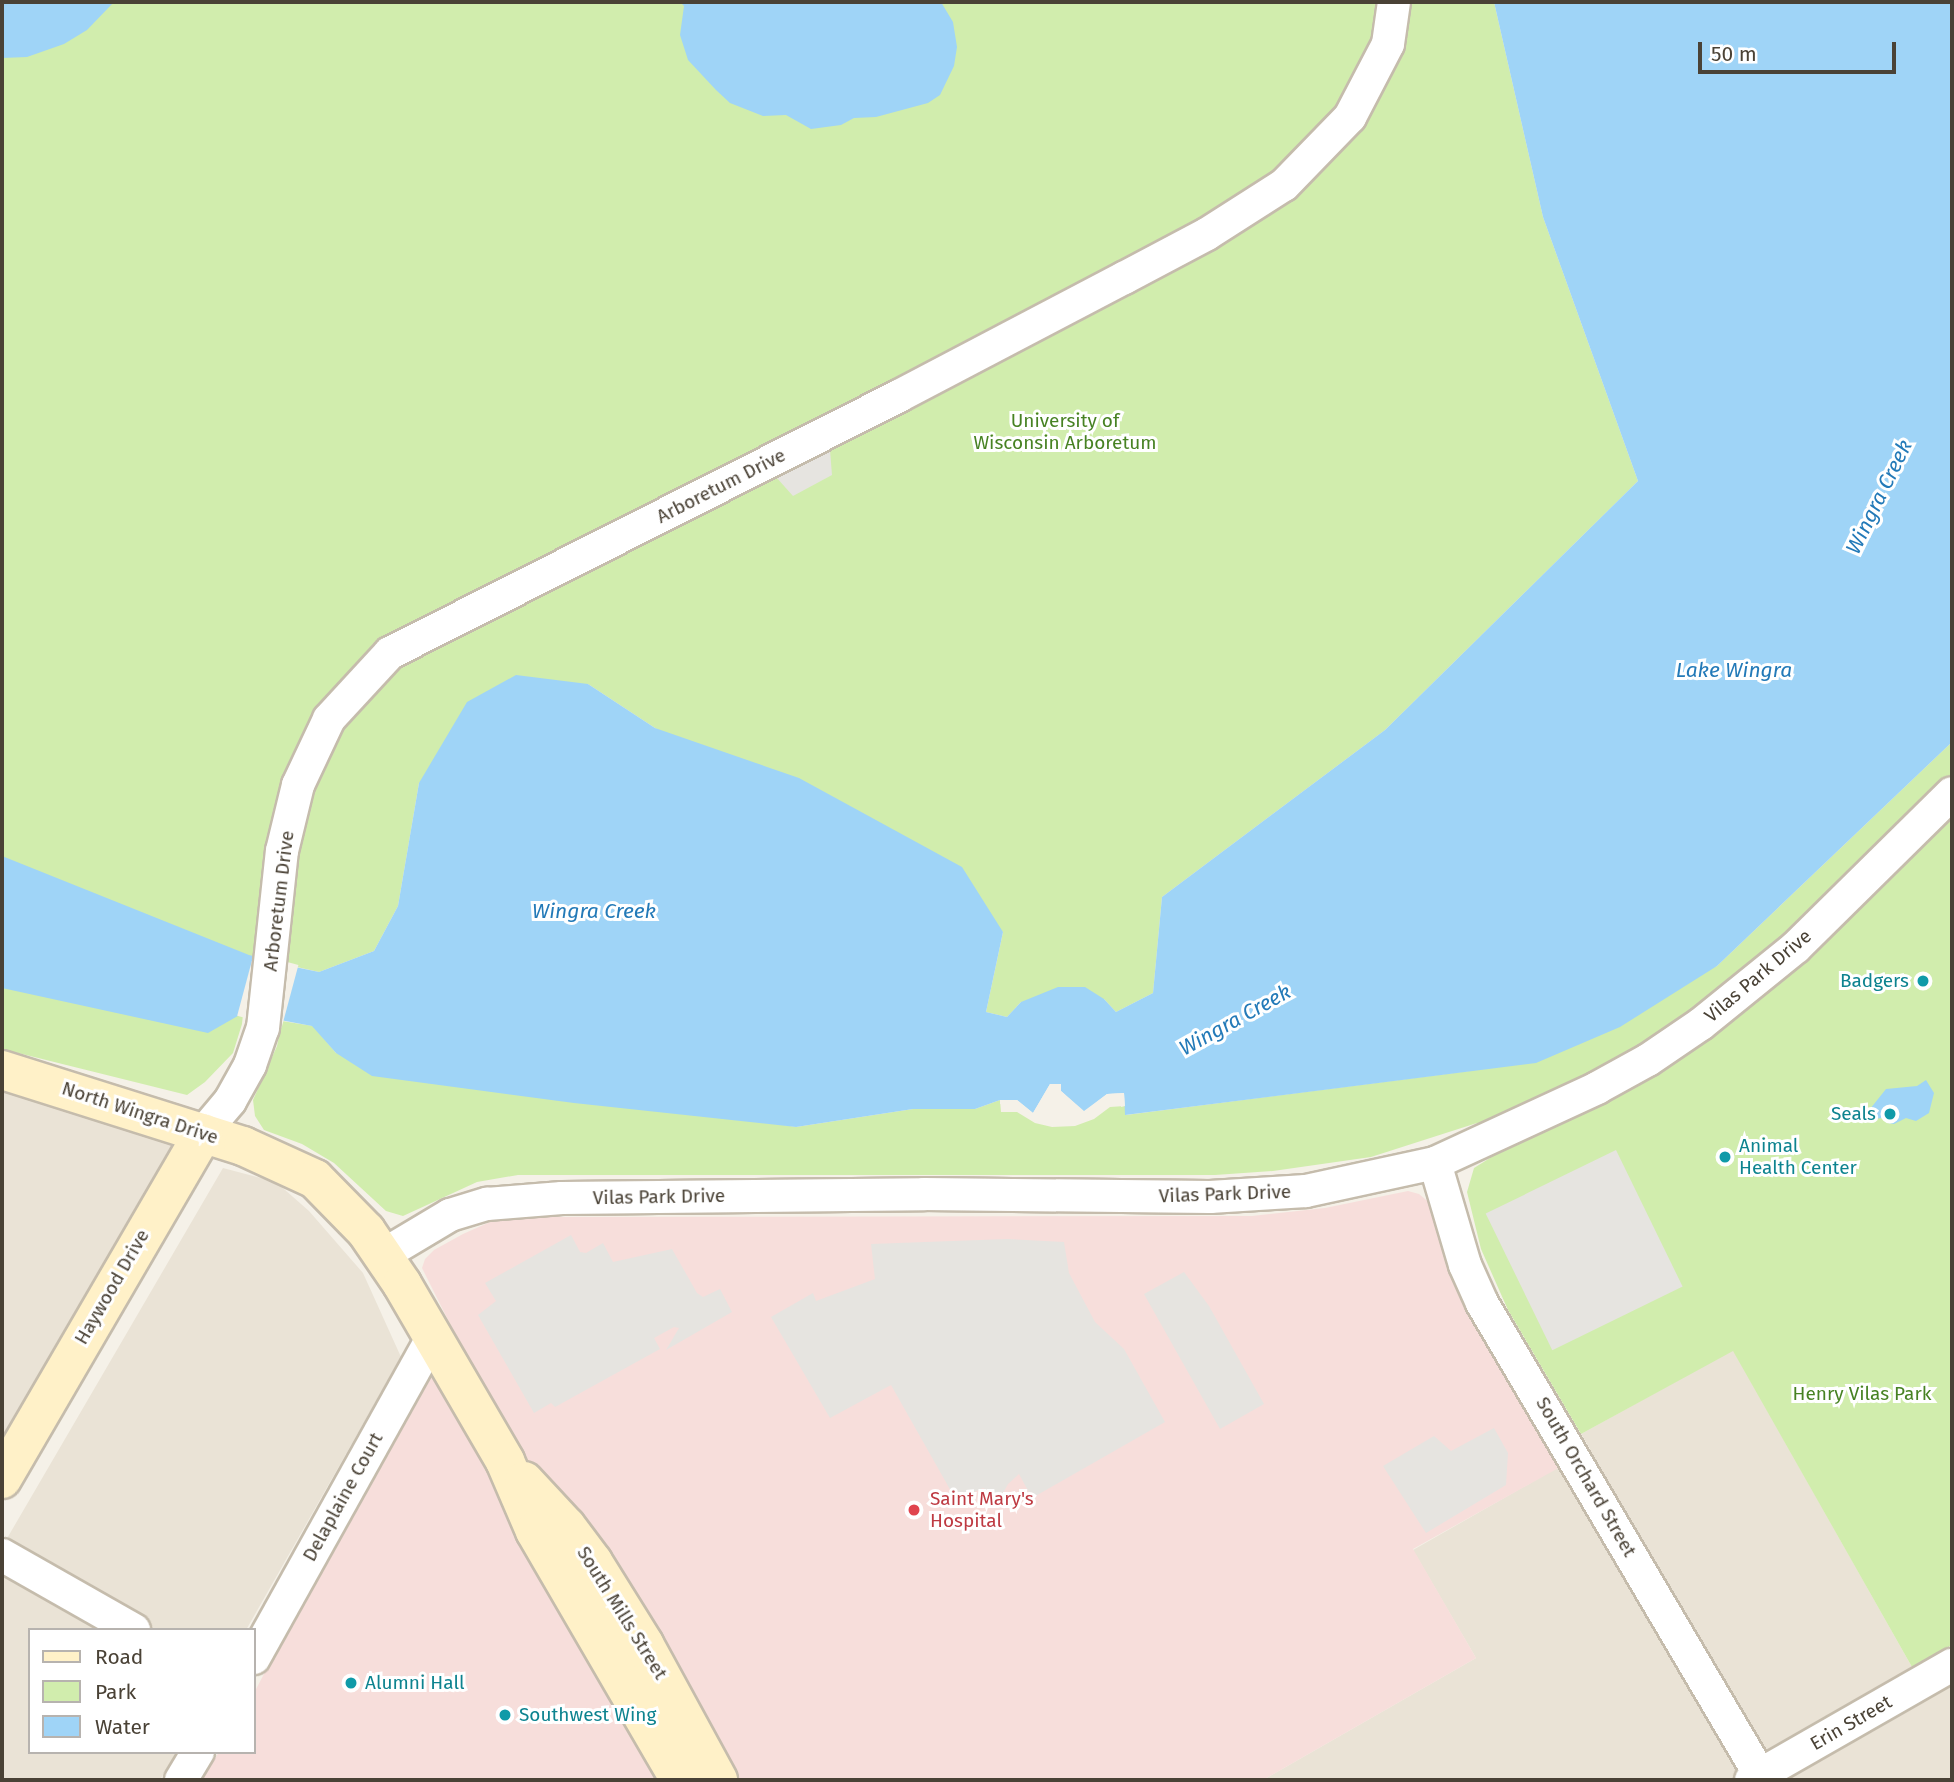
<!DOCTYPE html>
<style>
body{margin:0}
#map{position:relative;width:1954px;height:1782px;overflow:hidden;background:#f5f1e8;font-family:"Fira Sans",sans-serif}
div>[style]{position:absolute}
.residential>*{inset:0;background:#eae3d6}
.medical>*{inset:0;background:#f7dedb}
.green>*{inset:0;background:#d1edad}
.parking>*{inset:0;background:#e6e4e0;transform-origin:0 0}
.water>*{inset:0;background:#9fd4f7}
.pier>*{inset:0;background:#f5f1e8;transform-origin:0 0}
.roads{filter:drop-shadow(2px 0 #c5bcac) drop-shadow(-2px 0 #c5bcac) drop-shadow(0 2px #c5bcac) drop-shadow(0 -2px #c5bcac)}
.street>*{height:32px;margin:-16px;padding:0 16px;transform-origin:16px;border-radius:16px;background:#fff}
.secondary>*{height:38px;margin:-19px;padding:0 19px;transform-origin:19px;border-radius:19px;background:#fff1c8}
.dots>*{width:19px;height:19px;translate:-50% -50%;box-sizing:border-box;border:4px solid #fff;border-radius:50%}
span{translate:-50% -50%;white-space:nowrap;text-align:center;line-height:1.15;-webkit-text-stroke:6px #fff;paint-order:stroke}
.park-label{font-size:19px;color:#478223}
.street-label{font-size:19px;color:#4a4236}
.culture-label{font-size:19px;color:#0d838f}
.right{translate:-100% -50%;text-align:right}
.left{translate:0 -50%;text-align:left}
.health-label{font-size:19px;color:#be3a42}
.water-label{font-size:21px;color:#237ab8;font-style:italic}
.frame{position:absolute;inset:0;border:4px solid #4a4236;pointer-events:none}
.legend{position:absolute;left:28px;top:1628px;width:228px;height:126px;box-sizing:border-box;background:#fff;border:2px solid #b7b3af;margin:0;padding:9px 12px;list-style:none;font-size:21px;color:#4a4236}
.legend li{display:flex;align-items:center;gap:14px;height:35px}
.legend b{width:35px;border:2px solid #b7b3af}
.scale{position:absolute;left:1698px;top:42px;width:198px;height:32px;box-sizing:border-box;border:4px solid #4a4236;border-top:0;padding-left:9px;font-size:21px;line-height:24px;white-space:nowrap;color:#4a4236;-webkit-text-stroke:5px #fff;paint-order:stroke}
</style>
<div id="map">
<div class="residential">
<div style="clip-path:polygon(2px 1072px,203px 1133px,2px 1479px)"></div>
<div style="clip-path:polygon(223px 1168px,276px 1182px,309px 1211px,363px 1273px,401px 1357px,246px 1630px,30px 1630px,30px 1752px,176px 1752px,160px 1780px,2px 1780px,2px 1547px)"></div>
<div style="clip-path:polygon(1733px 1350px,1921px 1683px,1952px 1665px,1952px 1780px,1263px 1780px,1476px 1658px,1413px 1550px,1590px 1449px,1581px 1434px)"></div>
</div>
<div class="medical">
<div style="clip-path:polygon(1408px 1191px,1419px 1194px,1431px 1204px,1454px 1277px,1562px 1466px,1413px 1549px,1476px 1658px,1263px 1780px,201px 1780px,219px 1752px,254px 1752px,254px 1693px,401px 1413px,455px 1334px,422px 1268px,425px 1259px,434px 1250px,463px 1234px,490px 1222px,524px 1217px,1252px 1216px,1325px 1208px)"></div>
</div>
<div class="green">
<div style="clip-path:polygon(2px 2px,1494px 2px,1543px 217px,1638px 481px,1385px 730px,1162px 897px,1153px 993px,1116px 1012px,1104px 999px,1021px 1002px,1007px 1017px,986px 1012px,1003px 932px,655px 728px,588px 684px,419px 783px,398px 906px,374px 951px,319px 972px,249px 956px,242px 1024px,233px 1053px,205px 1082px,187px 1095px,2px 1049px)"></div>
<div style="clip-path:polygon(1952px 742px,1952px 1645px,1912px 1667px,1733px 1351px,1581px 1434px,1508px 1310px,1481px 1249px,1467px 1192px,1474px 1168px,1490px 1158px,1477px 1123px,1371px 1157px,1273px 1171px,1215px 1175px,518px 1175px,477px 1182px,403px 1216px,386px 1211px,334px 1163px,302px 1144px,264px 1130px,255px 1116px,253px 1100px,277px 1046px,282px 1021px,313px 1026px,336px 1053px,796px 1127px,913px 1109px,975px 1109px,1000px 1100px,1001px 1112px,1017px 1112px,1035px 1123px,1052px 1127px,1075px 1126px,1094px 1119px,1110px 1107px,1125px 1106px,1126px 1115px,1469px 1071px,1717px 966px)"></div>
</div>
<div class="parking">
<div style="clip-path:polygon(830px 450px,832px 475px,793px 496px,776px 477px)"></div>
<div style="left:1616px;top:1150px;width:152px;height:145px;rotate:64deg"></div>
<div style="clip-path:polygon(571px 1235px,580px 1252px,586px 1253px,603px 1243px,613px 1262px,672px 1249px,697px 1293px,703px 1297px,720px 1289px,732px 1312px,666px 1350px,679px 1328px,674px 1327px,654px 1338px,660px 1349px,555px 1407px,551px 1403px,534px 1413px,478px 1315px,496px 1301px,485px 1283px)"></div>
<div style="clip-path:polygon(1007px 1239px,1064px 1242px,1069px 1273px,1095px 1322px,1124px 1349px,1165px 1422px,1032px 1498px,1019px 1474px,1008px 1484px,1001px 1497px,983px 1488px,956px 1500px,891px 1385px,830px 1418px,771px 1317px,813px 1293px,816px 1301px,875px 1279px,871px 1244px)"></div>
<div style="clip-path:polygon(1184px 1272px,1209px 1306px,1264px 1404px,1220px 1429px,1144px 1294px)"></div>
<div style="clip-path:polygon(1494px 1428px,1508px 1453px,1506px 1485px,1426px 1533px,1383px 1466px,1434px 1436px,1451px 1451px)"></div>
</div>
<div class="water">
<div style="clip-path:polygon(2px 2px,114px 2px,87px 30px,64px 44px,27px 57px,2px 58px)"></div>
<div style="clip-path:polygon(680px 2px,941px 2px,953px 22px,957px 47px,954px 66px,940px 95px,928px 103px,876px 117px,854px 118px,841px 125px,811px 129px,786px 115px,763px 116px,730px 103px,716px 90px,688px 60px,680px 35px,684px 6px)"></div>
<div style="clip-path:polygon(1494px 2px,1952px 2px,1952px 742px,1717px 966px,1620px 1027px,1536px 1063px,1125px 1115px,1124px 1093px,1107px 1094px,1084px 1112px,1061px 1091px,1061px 1084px,1050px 1084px,1033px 1113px,1017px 1100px,1000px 1100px,975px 1109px,913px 1109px,796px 1127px,574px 1103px,372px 1076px,336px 1053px,312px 1026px,243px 1013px,208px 1033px,2px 988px,2px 856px,249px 955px,295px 967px,319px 972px,374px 951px,398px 906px,419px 783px,467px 702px,516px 675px,588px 684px,655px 728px,799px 778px,962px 867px,1003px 932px,986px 1012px,1007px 1017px,1021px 1002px,1058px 987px,1085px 987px,1104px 999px,1116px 1012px,1153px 993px,1162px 897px,1385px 730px,1638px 481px,1543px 217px)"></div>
<div style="clip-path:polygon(1926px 1080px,1934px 1093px,1929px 1113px,1916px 1121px,1906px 1118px,1894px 1124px,1888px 1123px,1886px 1120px,1892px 1113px,1898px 1112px,1889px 1105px,1882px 1118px,1873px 1119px,1866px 1114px,1886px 1089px,1917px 1086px)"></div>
</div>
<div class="pier">
<div style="left:254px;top:953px;width:46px;height:65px;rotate:15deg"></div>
<div style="clip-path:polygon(1050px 1084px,1061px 1084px,1061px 1091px,1084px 1111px,1107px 1094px,1124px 1093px,1125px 1106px,1121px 1107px,1121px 1097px,1108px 1098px,1099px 1108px,1083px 1115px,1059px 1093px,1058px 1087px,1052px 1087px,1034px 1117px,1016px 1104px,1000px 1104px,1000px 1100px,1017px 1100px,1033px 1113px)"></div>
</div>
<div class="roads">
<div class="street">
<div style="left:203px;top:1133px;width:42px;rotate:-49.8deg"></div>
<div style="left:230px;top:1101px;width:41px;rotate:-60.9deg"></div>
<div style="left:250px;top:1065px;width:39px;rotate:-71deg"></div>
<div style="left:263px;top:1028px;width:178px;rotate:-83.9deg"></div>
<div style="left:282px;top:851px;width:68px;rotate:-76.4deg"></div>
<div style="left:298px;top:785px;width:73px;rotate:-64.8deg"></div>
<div style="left:329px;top:719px;width:90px;rotate:-47.3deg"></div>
<div style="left:390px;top:653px;width:570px;rotate:-26.79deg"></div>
<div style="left:899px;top:396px;width:254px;rotate:-27.7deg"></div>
<div style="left:1124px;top:278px;width:94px;rotate:-27.9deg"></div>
<div style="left:1207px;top:234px;width:91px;rotate:-32.5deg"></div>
<div style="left:1284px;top:185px;width:95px;rotate:-45.9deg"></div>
<div style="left:1350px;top:117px;width:82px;rotate:-62.5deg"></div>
<div style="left:1388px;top:44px;width:42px;rotate:-81.9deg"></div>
<div style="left:1435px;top:1163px;width:106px;rotate:73.6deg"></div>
<div style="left:1465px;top:1265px;width:42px;rotate:65.9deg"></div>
<div style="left:1482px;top:1303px;width:554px;rotate:59.5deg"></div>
<div style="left:383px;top:1255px;width:78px;rotate:-30.8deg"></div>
<div style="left:450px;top:1215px;width:39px;rotate:-17deg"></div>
<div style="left:487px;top:1204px;width:75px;rotate:-4.6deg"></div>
<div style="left:562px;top:1198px;width:362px;rotate:-0.6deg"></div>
<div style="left:924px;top:1194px;width:286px;rotate:0.6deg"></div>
<div style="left:1210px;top:1197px;width:96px;rotate:-3.6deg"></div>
<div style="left:1306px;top:1191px;width:132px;rotate:-12.2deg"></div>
<div style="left:1435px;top:1163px;width:179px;rotate:-24.8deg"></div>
<div style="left:1597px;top:1088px;width:58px;rotate:-28.8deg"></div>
<div style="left:1648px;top:1060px;width:64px;rotate:-34.2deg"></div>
<div style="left:1701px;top:1024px;width:122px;rotate:-39deg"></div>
<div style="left:1796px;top:947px;width:219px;rotate:-44.6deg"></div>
<div style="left:2px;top:1555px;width:152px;rotate:29.6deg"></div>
<div style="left:254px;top:1658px;width:368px;rotate:-60.9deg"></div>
<div style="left:181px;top:1780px;width:33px;rotate:-59deg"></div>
<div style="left:1751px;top:1780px;width:232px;rotate:-29.8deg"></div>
</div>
<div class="secondary">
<div style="left:2px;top:1070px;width:253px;rotate:17.5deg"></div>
<div style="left:243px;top:1146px;width:79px;rotate:24.6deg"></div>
<div style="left:315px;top:1179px;width:73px;rotate:45.6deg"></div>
<div style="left:366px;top:1231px;width:64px;rotate:55.8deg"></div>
<div style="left:402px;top:1284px;width:205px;rotate:59.8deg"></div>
<div style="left:505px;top:1461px;width:76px;rotate:66.8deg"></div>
<div style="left:535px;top:1531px;width:288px;rotate:59.8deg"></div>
<div style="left:2px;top:1479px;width:400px;rotate:-59.8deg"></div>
<div style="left:524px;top:1481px;width:62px;rotate:47deg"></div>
<div style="left:566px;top:1526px;width:45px;rotate:53.1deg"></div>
<div style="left:593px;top:1562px;width:97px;rotate:58.1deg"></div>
<div style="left:644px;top:1644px;width:155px;rotate:61.4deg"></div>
</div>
</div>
<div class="dots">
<div style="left:1923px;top:981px;background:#0f9aa8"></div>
<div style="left:1890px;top:1114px;background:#0f9aa8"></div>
<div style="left:1725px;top:1157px;background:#0f9aa8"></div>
<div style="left:914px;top:1510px;background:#e0444e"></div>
<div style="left:351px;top:1683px;background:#0f9aa8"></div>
<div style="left:505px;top:1715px;background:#0f9aa8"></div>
</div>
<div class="park-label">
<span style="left:1065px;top:432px">University of<br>Wisconsin Arboretum</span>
<span style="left:1862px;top:1394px">Henry Vilas Park</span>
</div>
<div class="street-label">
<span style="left:721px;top:486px;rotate:-27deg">Arboretum Drive</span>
<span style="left:279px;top:901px;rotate:-83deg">Arboretum Drive</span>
<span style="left:1758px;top:976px;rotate:-40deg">Vilas Park Drive</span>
<span style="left:140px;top:1113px;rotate:18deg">North Wingra Drive</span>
<span style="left:1225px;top:1194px;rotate:-2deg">Vilas Park Drive</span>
<span style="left:659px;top:1197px;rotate:-1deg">Vilas Park Drive</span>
<span style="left:112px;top:1287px;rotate:-60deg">Haywood Drive</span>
<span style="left:1586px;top:1477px;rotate:60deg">South Orchard Street</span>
<span style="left:343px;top:1497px;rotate:-61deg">Delaplaine Court</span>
<span style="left:622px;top:1613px;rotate:58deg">South Mills Street</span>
<span style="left:1851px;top:1723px;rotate:-30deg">Erin Street</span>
</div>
<div class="culture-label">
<span class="right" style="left:1909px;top:981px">Badgers</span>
<span class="right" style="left:1876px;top:1114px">Seals</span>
<span class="left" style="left:1739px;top:1157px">Animal<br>Health Center</span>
<span class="left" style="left:365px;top:1683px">Alumni Hall</span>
<span class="left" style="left:519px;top:1715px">Southwest Wing</span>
</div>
<div class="health-label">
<span class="left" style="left:930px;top:1510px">Saint Mary's<br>Hospital</span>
</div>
<div class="water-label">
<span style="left:1879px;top:497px;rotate:-64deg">Wingra Creek</span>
<span style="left:1734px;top:670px">Lake Wingra</span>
<span style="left:594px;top:911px">Wingra Creek</span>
<span style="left:1235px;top:1020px;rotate:-29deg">Wingra Creek</span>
</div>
<div class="frame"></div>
<ul class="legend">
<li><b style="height:9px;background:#fff1c8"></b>Road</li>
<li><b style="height:19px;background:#d1edad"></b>Park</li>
<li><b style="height:19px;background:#9fd4f7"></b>Water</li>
</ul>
<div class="scale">50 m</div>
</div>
